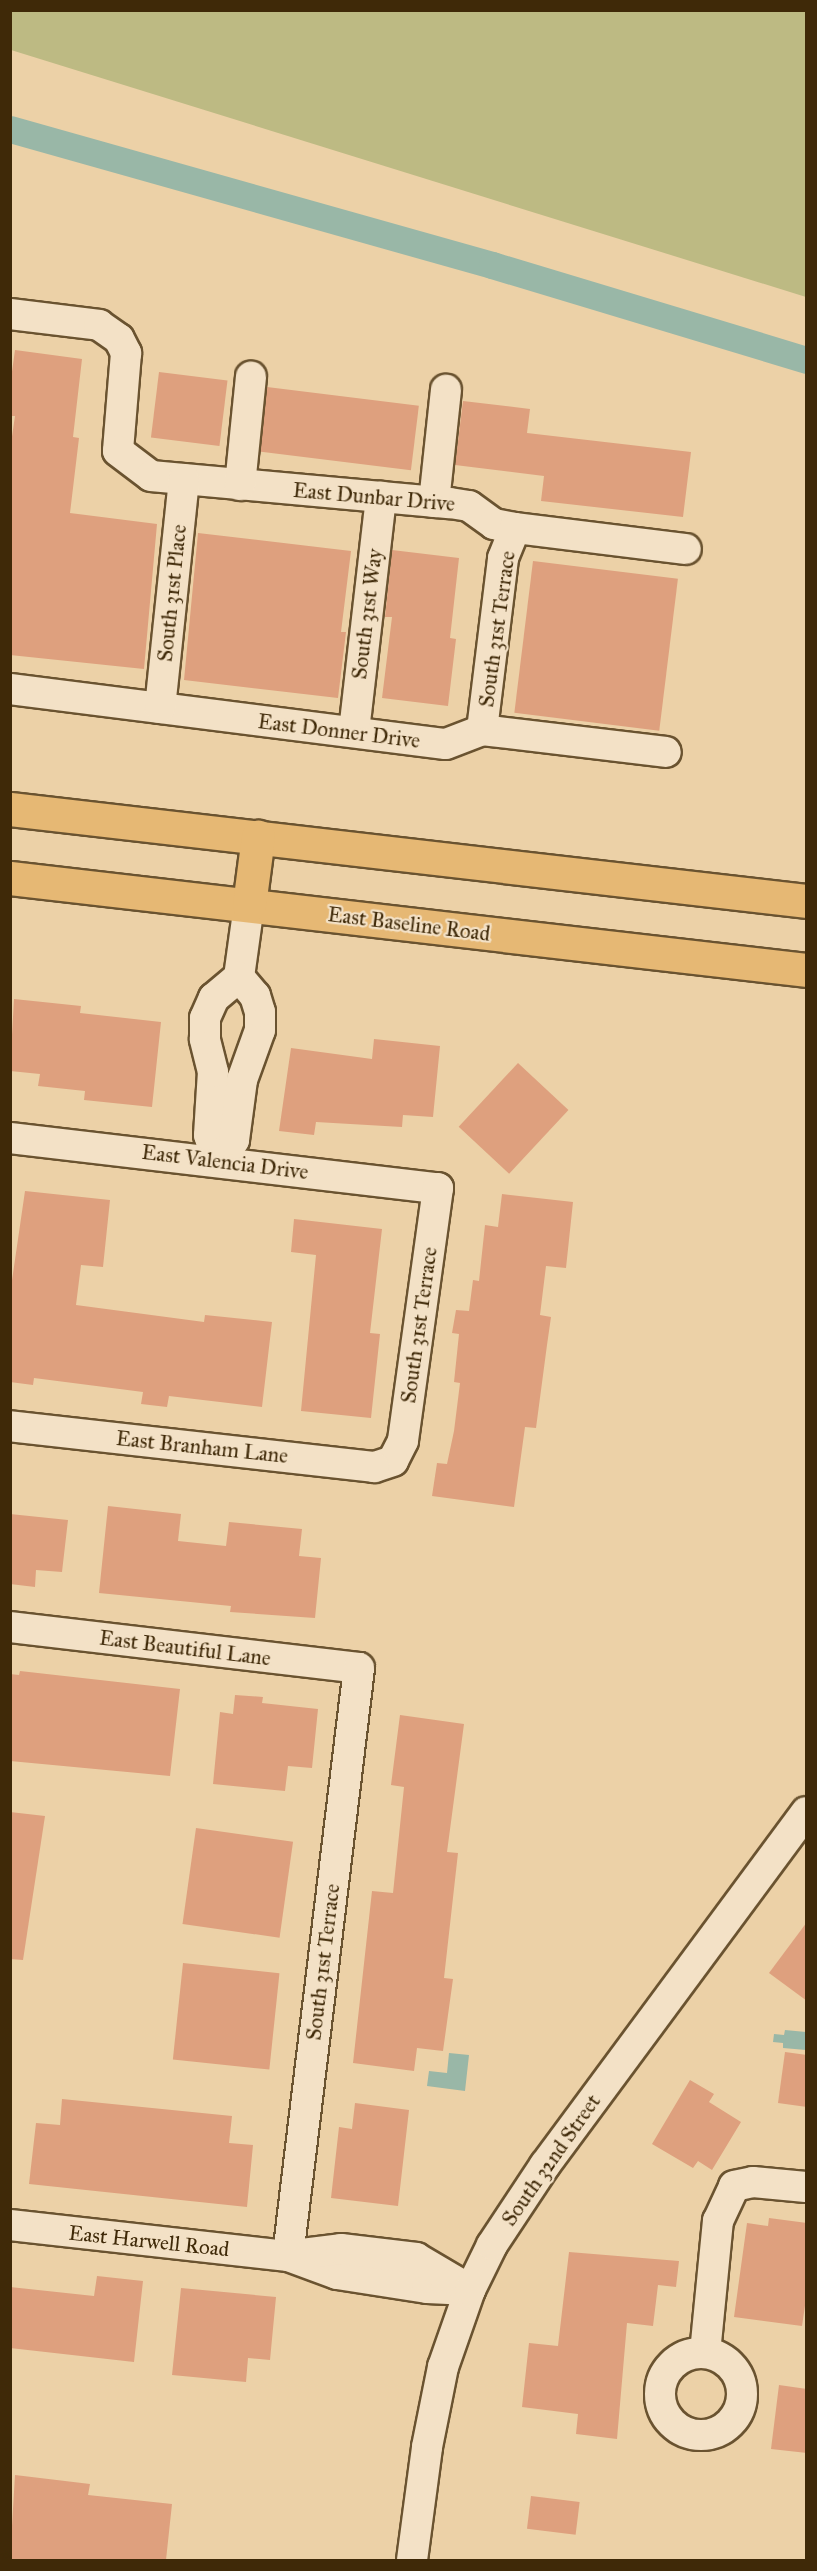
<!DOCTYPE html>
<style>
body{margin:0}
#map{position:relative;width:817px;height:2571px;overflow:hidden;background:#ecd1a7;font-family:"IM FELL Great Primer",serif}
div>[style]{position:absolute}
.green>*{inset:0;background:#bdba83}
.water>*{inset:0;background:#99b7a7}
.canal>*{height:27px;margin:-13.5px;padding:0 13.5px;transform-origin:13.5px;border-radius:13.5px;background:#99b7a7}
.building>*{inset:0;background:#dea07e;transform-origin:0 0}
.roads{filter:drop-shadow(2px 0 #6a5330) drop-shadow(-2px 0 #6a5330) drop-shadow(0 2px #6a5330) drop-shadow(0 -2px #6a5330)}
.minor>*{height:30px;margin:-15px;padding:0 15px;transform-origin:15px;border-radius:15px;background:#f3e1c6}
.minor>.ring{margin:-15px;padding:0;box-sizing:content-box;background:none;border:30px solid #f3e1c6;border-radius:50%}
.primary>*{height:33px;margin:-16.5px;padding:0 16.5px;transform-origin:16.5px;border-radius:16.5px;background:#e6b874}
span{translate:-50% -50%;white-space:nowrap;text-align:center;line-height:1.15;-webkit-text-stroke:4.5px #f3e1c6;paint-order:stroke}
.street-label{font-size:21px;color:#3f2908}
.frame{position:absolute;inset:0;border:12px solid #3f2908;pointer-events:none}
</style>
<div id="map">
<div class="green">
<div style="clip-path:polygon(10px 11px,806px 11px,806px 297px,11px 50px)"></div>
</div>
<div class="water">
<div style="clip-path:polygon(785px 2030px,806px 2032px,806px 2050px,783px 2048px,783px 2043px,773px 2042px,774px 2034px,784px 2035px)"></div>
<div style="clip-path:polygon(449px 2053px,469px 2055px,465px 2091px,427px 2086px,429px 2071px,447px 2073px)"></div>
</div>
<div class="canal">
<div style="left:10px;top:129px;width:501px;rotate:15.76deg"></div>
<div style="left:492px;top:265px;width:328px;rotate:16.8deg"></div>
</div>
<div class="building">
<div style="clip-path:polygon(15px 350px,82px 359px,73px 437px,79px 438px,70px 513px,157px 524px,144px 669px,10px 655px,10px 450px,15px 416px,10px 416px,10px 386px)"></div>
<div style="left:159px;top:372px;width:69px;height:66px;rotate:7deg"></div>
<div style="left:267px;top:387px;width:153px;height:65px;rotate:7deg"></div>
<div style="clip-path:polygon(463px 401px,530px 409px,527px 433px,691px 452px,683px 517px,541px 501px,544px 476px,455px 465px)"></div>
<div style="clip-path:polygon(198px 533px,351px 551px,341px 632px,346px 632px,338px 698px,184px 680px)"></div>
<div style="clip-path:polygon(392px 550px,459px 558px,450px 638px,456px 639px,448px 706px,382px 698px,392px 617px,385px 617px)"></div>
<div style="left:533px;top:561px;width:146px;height:153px;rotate:7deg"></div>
<div style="clip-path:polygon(14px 999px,81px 1006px,80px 1013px,161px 1022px,152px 1107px,84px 1100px,85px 1091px,38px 1086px,40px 1074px,10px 1071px)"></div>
<div style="clip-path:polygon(374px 1039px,440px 1046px,433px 1117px,403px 1115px,402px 1127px,316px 1122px,314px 1135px,279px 1131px,291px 1048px,372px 1059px)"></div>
<div style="left:518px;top:1063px;width:69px;height:87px;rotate:43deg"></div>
<div style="clip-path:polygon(25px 1191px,110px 1200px,103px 1267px,81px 1265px,76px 1305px,204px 1322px,205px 1315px,272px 1322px,262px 1407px,169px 1396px,167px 1407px,141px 1404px,143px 1392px,34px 1378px,33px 1385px,10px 1382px,10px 1294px)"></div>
<div style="clip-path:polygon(502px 1194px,573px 1202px,566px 1268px,546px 1266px,540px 1315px,551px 1317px,547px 1345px,536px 1428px,525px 1427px,514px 1507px,432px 1496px,437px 1463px,447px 1464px,454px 1431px,460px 1383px,454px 1382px,459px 1334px,452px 1333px,456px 1310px,469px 1311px,473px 1280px,479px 1281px,485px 1225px,498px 1227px)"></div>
<div style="clip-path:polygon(294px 1219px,382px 1229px,370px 1333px,380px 1334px,371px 1418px,301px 1411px,316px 1255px,291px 1252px)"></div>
<div style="clip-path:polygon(108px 1506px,181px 1514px,178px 1541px,226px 1546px,229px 1522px,302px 1529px,299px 1556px,321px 1558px,315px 1618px,230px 1612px,231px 1606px,99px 1593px)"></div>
<div style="clip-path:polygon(10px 1514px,68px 1520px,62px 1572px,36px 1570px,35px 1587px,10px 1584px)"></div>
<div style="clip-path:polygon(20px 1671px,180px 1689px,170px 1776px,10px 1761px,10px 1674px,19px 1675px)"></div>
<div style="clip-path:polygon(235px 1695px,263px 1697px,262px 1703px,318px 1709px,312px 1768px,288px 1766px,285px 1791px,213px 1784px,220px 1712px,233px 1714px)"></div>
<div style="clip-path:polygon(400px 1715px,464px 1724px,447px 1852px,458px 1853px,444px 1978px,453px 1979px,443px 2051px,417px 2048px,414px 2071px,353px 2063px,372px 1891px,393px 1893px,404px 1787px,391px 1785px)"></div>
<div style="clip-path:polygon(10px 1812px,45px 1816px,23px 1960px,10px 1959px)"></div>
<div style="left:196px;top:1828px;width:98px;height:97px;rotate:8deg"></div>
<div style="clip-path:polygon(807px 1922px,807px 2001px,769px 1973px)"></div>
<div style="left:183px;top:1963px;width:97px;height:97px;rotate:6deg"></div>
<div style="clip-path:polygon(785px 2052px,807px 2055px,807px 2107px,778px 2103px)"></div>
<div style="clip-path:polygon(690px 2080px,714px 2094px,709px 2102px,741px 2122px,712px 2170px,698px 2161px,693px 2168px,652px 2144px)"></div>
<div style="clip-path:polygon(62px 2099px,232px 2116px,229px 2143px,253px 2145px,247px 2207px,29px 2184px,36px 2123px,60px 2125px)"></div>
<div style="clip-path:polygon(355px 2103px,409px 2110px,398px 2206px,331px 2198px,339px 2127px,352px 2129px)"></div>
<div style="clip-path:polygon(769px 2218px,807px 2223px,807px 2292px,802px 2326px,734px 2317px,747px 2223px,768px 2226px)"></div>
<div style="clip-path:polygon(569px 2252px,679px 2261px,676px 2287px,658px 2285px,653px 2326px,627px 2323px,617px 2439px,576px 2434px,578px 2414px,522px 2407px,529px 2343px,558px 2346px)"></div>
<div style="clip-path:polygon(97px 2276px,143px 2281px,134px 2362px,10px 2348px,10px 2287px,94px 2296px)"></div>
<div style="clip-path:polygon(181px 2288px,276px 2297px,270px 2360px,248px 2358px,246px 2382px,172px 2375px)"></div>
<div style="clip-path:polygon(779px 2385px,807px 2389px,807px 2453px,771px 2449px)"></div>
<div style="clip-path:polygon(15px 2475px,90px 2484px,88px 2495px,172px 2504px,166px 2560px,10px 2560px)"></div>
<div style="left:531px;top:2496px;width:49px;height:33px;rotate:7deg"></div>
</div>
<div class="roads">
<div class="minor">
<div style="left:10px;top:314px;width:90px;rotate:7deg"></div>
<div style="left:99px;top:325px;width:24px;rotate:35deg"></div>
<div style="left:119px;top:339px;width:16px;rotate:63deg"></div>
<div style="left:126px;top:353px;width:98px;rotate:94.7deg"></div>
<div style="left:118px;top:451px;width:41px;rotate:37.1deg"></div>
<div style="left:151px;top:476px;width:300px;rotate:5.2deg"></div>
<div style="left:450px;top:503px;width:19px;rotate:9deg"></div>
<div style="left:469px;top:506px;width:31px;rotate:36deg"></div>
<div style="left:494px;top:524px;width:21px;rotate:11deg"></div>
<div style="left:515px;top:528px;width:172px;rotate:7deg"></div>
<div style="left:240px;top:485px;width:109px;rotate:-84.2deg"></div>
<div style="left:434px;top:502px;width:113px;rotate:-83.9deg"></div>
<div style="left:10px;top:689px;width:439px;rotate:7.2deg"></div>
<div style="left:446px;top:744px;width:39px;rotate:-21deg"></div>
<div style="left:482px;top:730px;width:185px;rotate:6.8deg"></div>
<div style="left:160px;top:708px;width:230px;rotate:-84deg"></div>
<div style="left:482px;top:730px;width:173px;rotate:-83deg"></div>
<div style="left:503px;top:558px;width:32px;rotate:-68deg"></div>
<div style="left:354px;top:731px;width:236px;rotate:-83.4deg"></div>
<div style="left:10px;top:1138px;width:431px;rotate:6.7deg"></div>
<div style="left:438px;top:1188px;width:255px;rotate:97.9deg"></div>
<div style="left:403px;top:1441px;width:22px;rotate:117deg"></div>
<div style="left:393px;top:1461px;width:20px;rotate:162deg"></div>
<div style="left:374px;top:1467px;width:366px;rotate:-173.6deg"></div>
<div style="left:217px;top:1161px;width:27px;rotate:-107deg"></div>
<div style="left:209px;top:1135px;width:63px;rotate:-86.4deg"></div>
<div style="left:213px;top:1072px;width:34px;rotate:-104deg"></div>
<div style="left:205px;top:1039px;width:21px;rotate:-90deg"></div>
<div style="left:205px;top:1018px;width:22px;rotate:-66deg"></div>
<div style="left:214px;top:998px;width:33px;rotate:-40deg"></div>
<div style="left:239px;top:977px;width:73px;rotate:-82.1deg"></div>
<div style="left:217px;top:1161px;width:27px;rotate:-51deg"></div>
<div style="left:234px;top:1140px;width:61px;rotate:-82.4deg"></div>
<div style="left:242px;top:1080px;width:53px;rotate:-70.2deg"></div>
<div style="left:260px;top:1030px;width:18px;rotate:-90deg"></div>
<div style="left:260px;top:1012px;width:17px;rotate:-107deg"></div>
<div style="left:255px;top:996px;width:25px;rotate:-130deg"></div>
<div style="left:10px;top:1627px;width:351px;rotate:6.7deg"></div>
<div style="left:359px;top:1668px;width:592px;rotate:96.89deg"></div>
<div style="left:10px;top:2225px;width:280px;rotate:6.4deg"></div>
<div style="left:288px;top:2256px;width:52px;rotate:20.2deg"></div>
<div style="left:337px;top:2274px;width:91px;rotate:8.8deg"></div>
<div style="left:427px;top:2288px;width:43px;rotate:2.7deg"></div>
<div style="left:294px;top:2255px;width:47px;rotate:-7.3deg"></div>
<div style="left:341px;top:2249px;width:76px;rotate:6.8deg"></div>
<div style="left:416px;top:2258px;width:59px;rotate:30.5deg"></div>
<div style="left:705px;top:2353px;width:133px;rotate:-84.4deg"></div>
<div style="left:718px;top:2221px;width:38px;rotate:-65deg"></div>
<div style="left:734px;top:2186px;width:19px;rotate:-12deg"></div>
<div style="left:753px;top:2182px;width:53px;rotate:5.4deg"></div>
<div class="ring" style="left:660px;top:2353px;width:52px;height:52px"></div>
<div style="left:412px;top:2560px;width:114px;rotate:-82.4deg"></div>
<div style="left:427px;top:2447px;width:82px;rotate:-78.7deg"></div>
<div style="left:443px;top:2367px;width:82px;rotate:-70.7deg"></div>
<div style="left:470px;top:2290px;width:50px;rotate:-63.9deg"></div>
<div style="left:492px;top:2245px;width:96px;rotate:-56.5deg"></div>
<div style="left:545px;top:2165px;width:439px;rotate:-53.5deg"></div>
</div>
<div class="primary">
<div style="left:10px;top:809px;width:801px;rotate:6.59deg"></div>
<div style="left:10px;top:878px;width:801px;rotate:6.59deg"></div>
<div style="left:249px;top:905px;width:69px;rotate:-82.5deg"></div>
</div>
</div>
<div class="street-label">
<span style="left:374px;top:497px;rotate:5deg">East Dunbar Drive</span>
<span style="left:172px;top:593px;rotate:-84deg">South 31st Place</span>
<span style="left:367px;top:614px;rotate:-83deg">South 31st Way</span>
<span style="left:497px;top:629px;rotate:-82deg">South 31st Terrace</span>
<span style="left:339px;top:731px;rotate:7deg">East Donner Drive</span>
<span style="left:409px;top:924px;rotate:7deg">East Baseline Road</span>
<span style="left:225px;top:1162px;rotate:7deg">East Valencia Drive</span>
<span style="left:419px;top:1325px;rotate:-82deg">South 31st Terrace</span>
<span style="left:202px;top:1447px;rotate:6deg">East Branham Lane</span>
<span style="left:185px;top:1648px;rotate:7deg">East Beautiful Lane</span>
<span style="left:323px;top:1962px;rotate:-83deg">South 31st Terrace</span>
<span style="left:551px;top:2160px;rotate:-55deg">South 32nd Street</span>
<span style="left:149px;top:2241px;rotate:6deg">East Harwell Road</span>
</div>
<div class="frame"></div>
</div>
